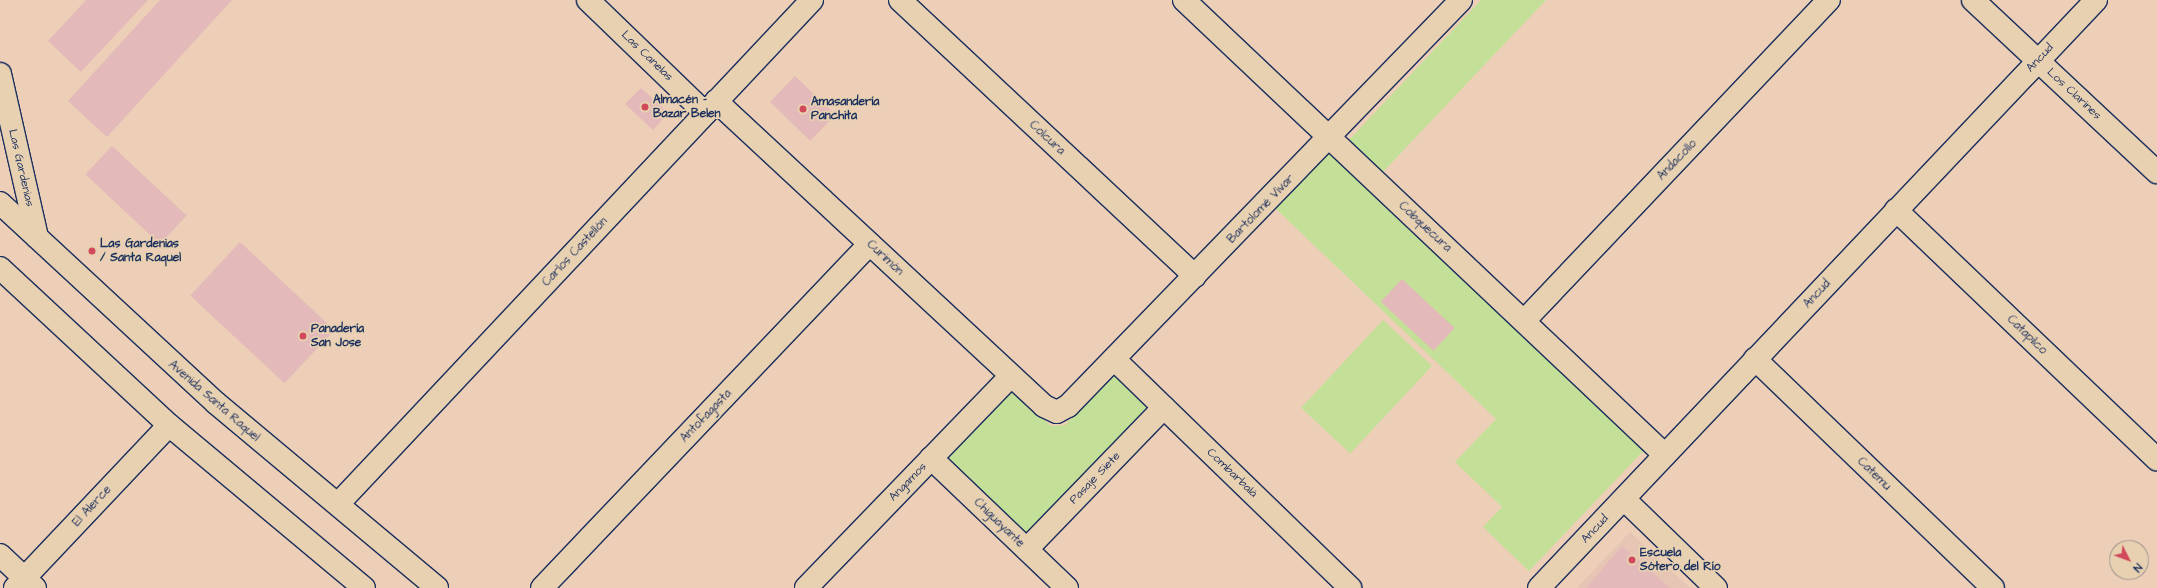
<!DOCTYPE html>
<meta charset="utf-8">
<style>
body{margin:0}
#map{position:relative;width:2157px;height:588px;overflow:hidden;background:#edceb6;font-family:"Architects Daughter",sans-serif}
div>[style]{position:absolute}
.built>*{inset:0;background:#e6c5b5}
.green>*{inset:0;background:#c4e098;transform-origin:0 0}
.building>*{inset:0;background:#e3b9b9;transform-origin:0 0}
.roads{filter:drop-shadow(1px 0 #1b2f5e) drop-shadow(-1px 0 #1b2f5e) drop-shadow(0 1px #1b2f5e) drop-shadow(0 -1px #1b2f5e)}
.minor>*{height:22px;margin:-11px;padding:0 11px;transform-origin:11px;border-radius:11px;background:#e8d1b1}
.secondary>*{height:22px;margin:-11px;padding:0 11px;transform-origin:11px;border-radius:11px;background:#e8d1b1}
.dots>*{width:11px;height:11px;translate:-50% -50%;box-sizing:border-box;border:2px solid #e8d1b1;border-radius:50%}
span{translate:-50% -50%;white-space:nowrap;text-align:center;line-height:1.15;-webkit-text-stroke:3.5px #e8d1b1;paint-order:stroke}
.street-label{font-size:12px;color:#1b2f5e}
.poi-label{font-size:12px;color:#1b2f5e;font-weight:700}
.left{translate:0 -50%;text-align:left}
.north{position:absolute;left:2109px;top:540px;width:40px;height:40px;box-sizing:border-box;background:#e8d1b1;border:1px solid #969090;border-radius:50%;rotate:132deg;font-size:11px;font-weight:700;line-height:16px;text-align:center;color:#1b2f5e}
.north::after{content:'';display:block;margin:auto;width:14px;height:18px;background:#d1495b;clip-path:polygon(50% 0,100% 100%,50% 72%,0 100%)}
</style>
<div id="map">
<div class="built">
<div style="clip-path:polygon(1630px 532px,1690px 588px,1577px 588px)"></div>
</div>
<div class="green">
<div style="clip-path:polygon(1481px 0,1546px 0,1381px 174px,1347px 142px)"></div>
<div style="clip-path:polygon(1333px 142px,1649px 445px,1529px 571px,1483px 527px,1502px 507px,1455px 462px,1496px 419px,1273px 206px)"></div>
<div style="left:1383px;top:320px;width:67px;height:120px;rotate:43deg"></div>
<div style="clip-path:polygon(1115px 373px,1151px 408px,1025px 540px,942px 462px,1012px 389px,1051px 426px,1065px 425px)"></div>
</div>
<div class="building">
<div style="clip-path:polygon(86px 0,148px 0,81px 72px,48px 41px)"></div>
<div style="clip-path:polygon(160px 0,232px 0,107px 137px,68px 101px)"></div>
<div style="left:795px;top:76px;width:56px;height:36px;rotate:44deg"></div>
<div style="clip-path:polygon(641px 88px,664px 109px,662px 120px,653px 130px,625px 104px)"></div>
<div style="left:112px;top:146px;width:102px;height:39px;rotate:43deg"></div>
<div style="left:240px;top:242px;width:129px;height:73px;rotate:43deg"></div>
<div style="left:1402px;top:279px;width:72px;height:31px;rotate:43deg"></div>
<div style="clip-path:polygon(1622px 546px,1670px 588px,1586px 588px)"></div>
</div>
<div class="roads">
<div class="minor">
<div style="left:588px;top:0;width:163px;rotate:44deg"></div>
<div style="left:900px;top:0;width:404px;rotate:43.1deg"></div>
<div style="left:1184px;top:0;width:662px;rotate:43.41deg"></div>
<div style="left:1973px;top:0;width:252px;rotate:43.1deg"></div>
<div style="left:0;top:74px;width:167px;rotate:77.2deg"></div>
<div style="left:716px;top:101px;width:448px;rotate:42.9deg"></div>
<div style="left:1044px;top:406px;width:14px;rotate:25deg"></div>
<div style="left:1057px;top:412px;width:13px;rotate:-29deg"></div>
<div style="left:1068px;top:406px;width:565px;rotate:-45.93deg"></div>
<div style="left:1896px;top:210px;width:361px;rotate:43.7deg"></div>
<div style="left:1524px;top:321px;width:443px;rotate:-46.5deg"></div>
<div style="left:1114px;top:359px;width:329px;rotate:44.1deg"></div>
<div style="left:1755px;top:359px;width:330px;rotate:43.9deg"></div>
<div style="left:931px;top:458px;width:188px;rotate:43.7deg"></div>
<div style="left:1624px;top:499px;width:128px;rotate:44.1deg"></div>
<div style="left:338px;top:504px;width:692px;rotate:-46.76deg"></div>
<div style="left:1027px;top:549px;width:197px;rotate:-46deg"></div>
<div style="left:0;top:555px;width:48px;rotate:43.3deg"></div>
<div style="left:15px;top:588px;width:224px;rotate:-46.6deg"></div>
<div style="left:542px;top:588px;width:475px;rotate:-46.4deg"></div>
<div style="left:806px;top:588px;width:295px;rotate:-46deg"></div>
<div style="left:1539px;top:588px;width:810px;rotate:-46.55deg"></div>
</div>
<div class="secondary">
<div style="left:0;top:203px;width:294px;rotate:42.8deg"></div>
<div style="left:216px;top:403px;width:288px;rotate:39.9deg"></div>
<div style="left:0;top:268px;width:231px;rotate:42.9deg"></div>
<div style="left:169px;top:425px;width:254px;rotate:39.9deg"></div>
</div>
</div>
<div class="dots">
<div style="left:645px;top:107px;background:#d1495b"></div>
<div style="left:803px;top:109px;background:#d1495b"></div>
<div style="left:92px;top:251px;background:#d1495b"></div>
<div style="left:303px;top:336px;background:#d1495b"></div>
<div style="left:1632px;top:560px;background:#d1495b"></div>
</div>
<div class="street-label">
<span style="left:647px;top:56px;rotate:44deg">Las Canelas</span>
<span style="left:2040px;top:58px;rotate:-47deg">Ancud</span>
<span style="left:2074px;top:94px;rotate:43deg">Los Clarines</span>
<span style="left:1047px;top:138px;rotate:43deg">Colcura</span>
<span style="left:1677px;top:160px;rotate:-46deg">Andacollo</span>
<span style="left:21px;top:168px;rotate:77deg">Las Gardenias</span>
<span style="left:1261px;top:209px;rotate:-46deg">Bartolomé Vivar</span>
<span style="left:1425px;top:227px;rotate:43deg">Cobquecura</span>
<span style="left:575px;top:252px;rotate:-47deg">Carlos Castellón</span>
<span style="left:885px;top:258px;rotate:43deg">Curimón</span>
<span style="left:1817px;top:294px;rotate:-47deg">Ancud</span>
<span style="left:2027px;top:335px;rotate:44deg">Catapilco</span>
<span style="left:214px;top:401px;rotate:41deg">Avenida Santa Raquel</span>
<span style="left:706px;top:416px;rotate:-46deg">Antofagasta</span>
<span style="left:1232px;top:473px;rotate:44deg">Combarbalá</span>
<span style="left:1874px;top:474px;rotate:44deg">Catemu</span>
<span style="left:1095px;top:478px;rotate:-46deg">Pasaje Siete</span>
<span style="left:908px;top:482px;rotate:-46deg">Angamos</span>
<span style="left:92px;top:506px;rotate:-47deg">El Alerce</span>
<span style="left:999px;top:523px;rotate:44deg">Chiguayante</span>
<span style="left:1595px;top:529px;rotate:-47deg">Ancud</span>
</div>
<div class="poi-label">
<span class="left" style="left:653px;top:107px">Almacén -<br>Bazar Belen</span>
<span class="left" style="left:811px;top:109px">Amasandería<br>Panchita</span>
<span class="left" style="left:100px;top:251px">Las Gardenias<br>/ Santa Raquel</span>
<span class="left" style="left:311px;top:336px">Panadería<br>San Jose</span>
<span class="left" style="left:1640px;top:560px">Escuela<br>Sótero del Río</span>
</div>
<div class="north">N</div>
</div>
